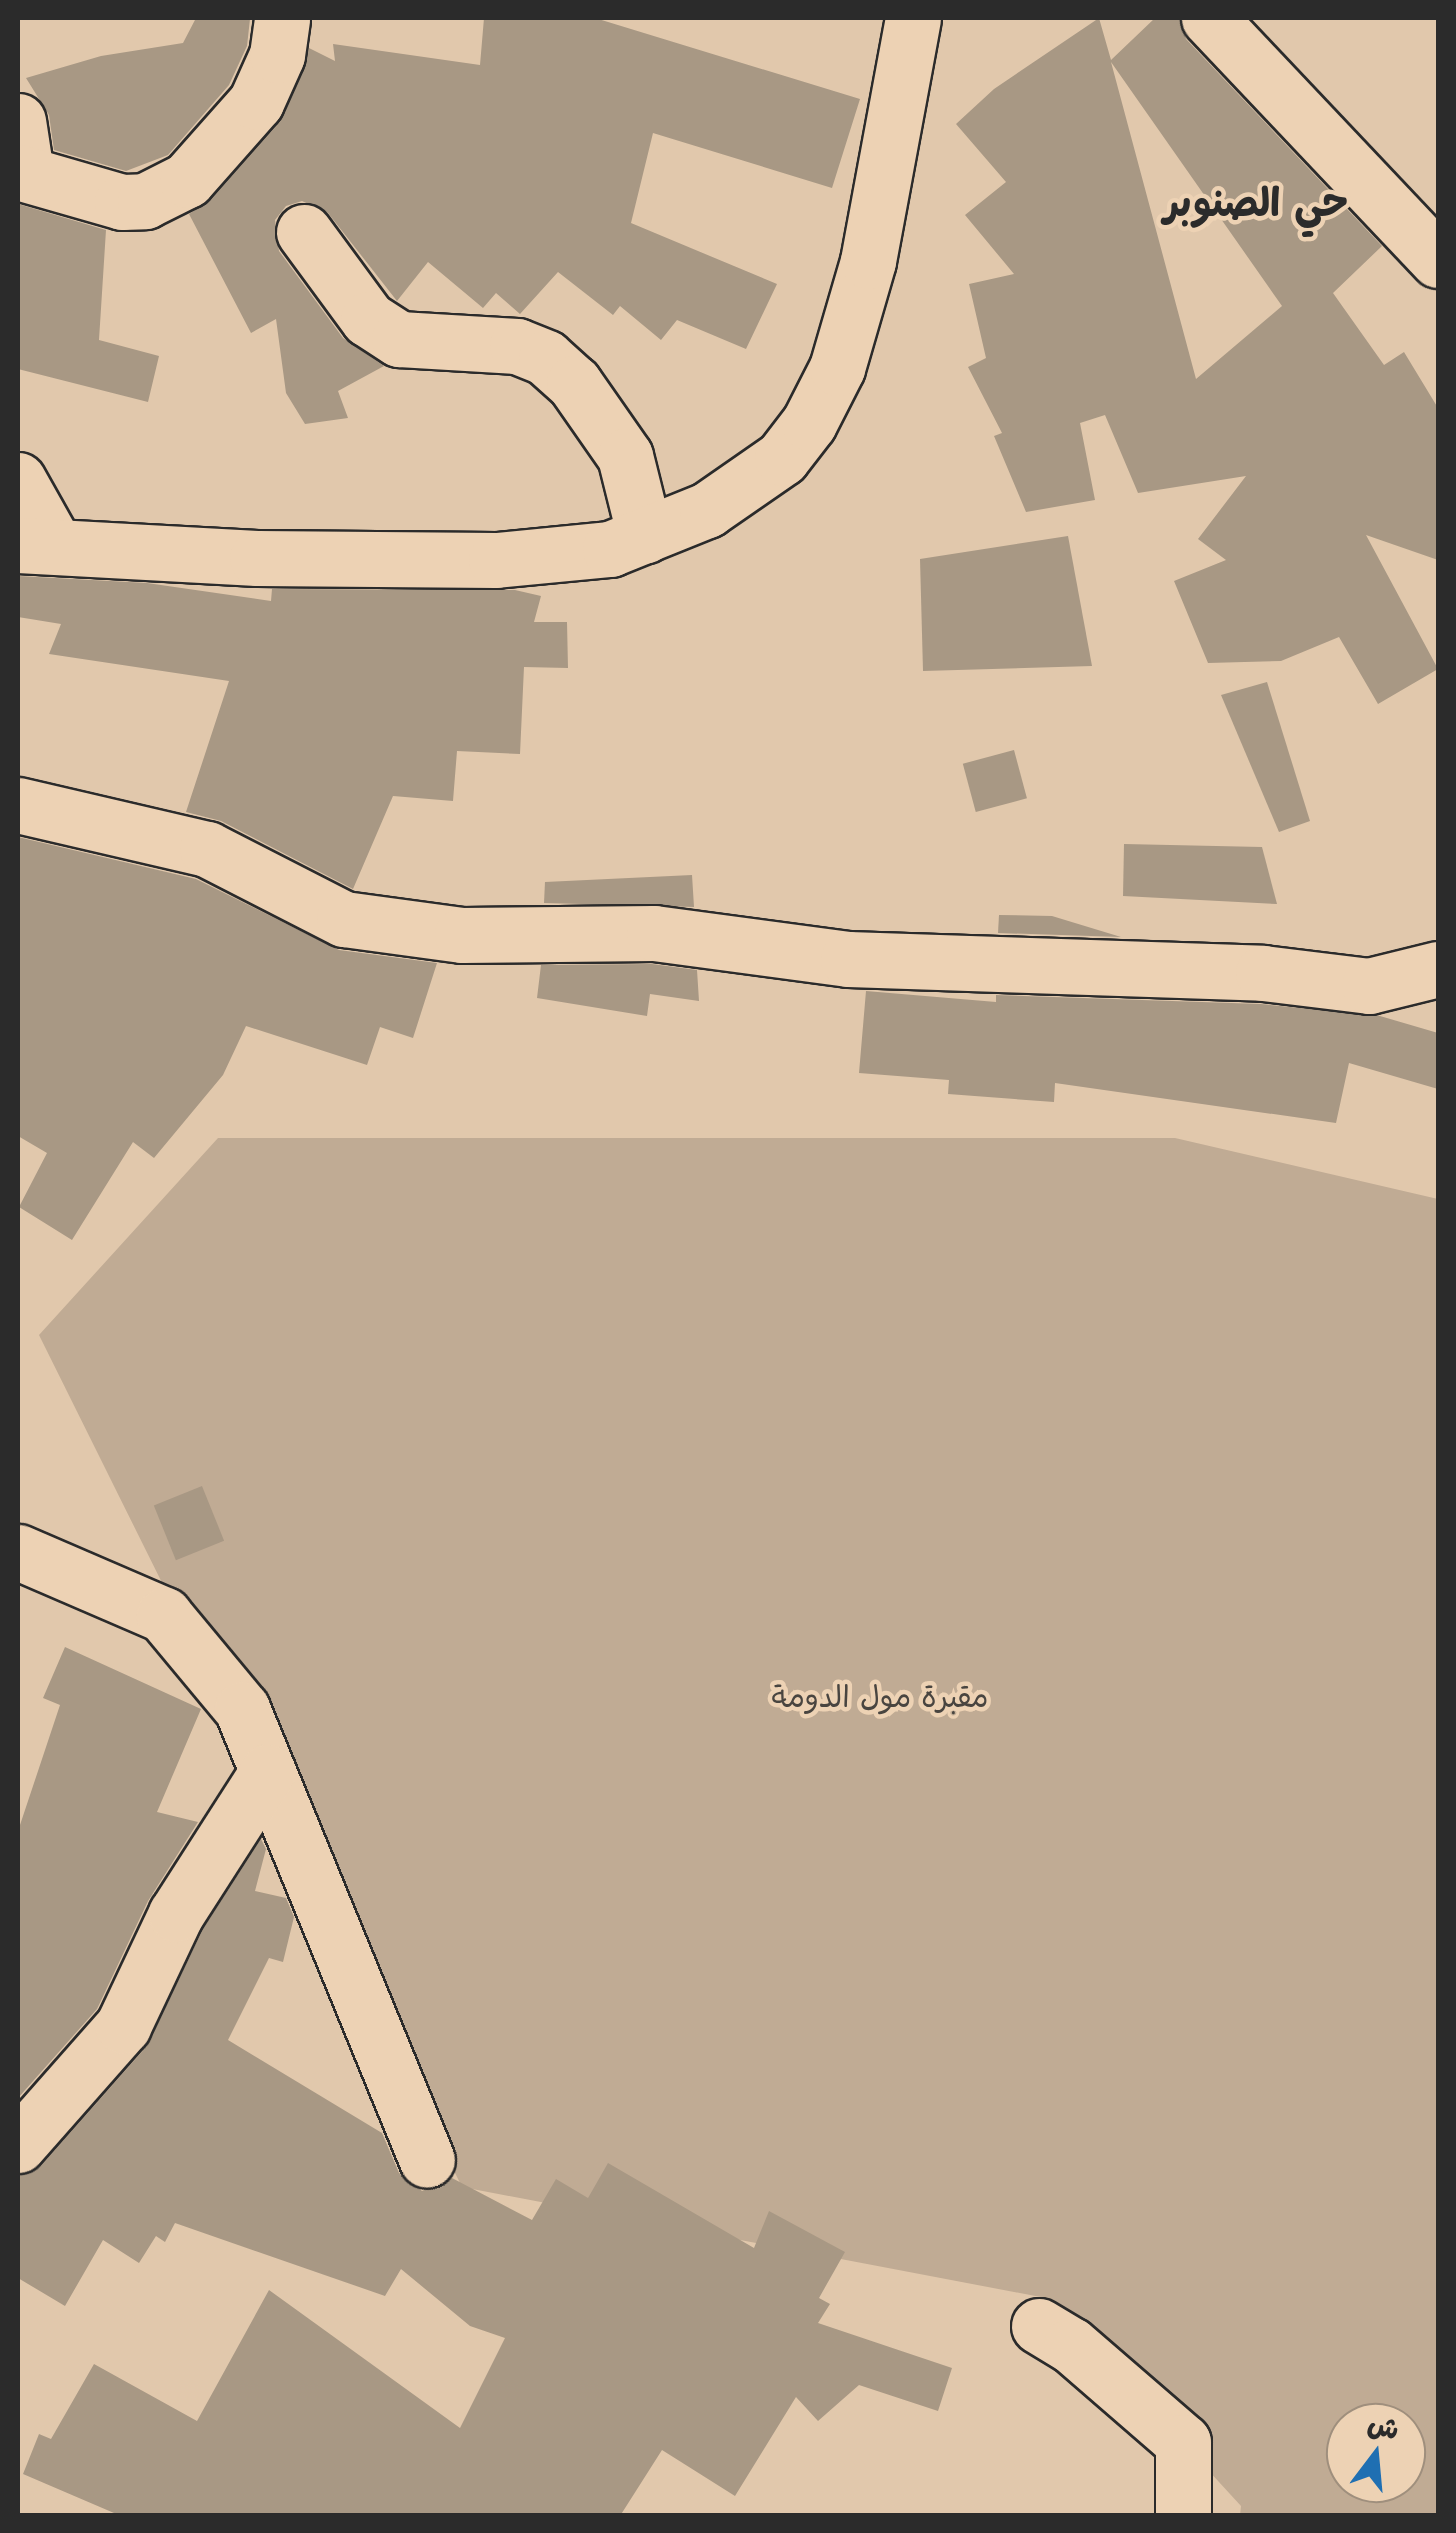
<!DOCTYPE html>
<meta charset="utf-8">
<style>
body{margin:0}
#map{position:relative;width:1456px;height:2533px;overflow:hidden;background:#e1c8ac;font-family:"Shantell Sans","Playpen Sans Arabic",sans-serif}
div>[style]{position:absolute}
.green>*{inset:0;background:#c0ab94}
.building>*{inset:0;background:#a89884;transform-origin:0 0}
.roads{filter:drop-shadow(2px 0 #2b2b2b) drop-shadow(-2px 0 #2b2b2b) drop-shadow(0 2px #2b2b2b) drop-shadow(0 -2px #2b2b2b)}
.street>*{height:55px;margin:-27.5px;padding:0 27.5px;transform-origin:27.5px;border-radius:27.5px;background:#edd2b4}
.secondary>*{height:55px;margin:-27.5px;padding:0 27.5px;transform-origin:27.5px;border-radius:27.5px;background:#edd2b4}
span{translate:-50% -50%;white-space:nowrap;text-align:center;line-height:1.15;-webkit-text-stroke:9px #edd2b4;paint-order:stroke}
.park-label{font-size:30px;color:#494540}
.district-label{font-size:40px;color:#2b2b2b;font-weight:700}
.frame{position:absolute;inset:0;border:20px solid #2b2b2b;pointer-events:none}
.north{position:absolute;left:1326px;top:2403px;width:100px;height:100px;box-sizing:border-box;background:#edd2b4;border:2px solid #9f8f7d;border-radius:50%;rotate:16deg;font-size:28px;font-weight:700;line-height:40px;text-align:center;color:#2b2b2b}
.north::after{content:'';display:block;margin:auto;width:35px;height:45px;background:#1f6fb2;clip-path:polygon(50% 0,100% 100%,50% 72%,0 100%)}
</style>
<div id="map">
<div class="green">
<div style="clip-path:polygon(evenodd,218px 1138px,1175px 1138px,1438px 1199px,1438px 2515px,1240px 2515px,1241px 2506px,1051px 2299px,462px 2187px,39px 1335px,218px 1138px,1346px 2423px,1406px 2423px,1406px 2483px,1346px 2483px,1346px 2423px)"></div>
</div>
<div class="building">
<div style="clip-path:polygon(196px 18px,250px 19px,247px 46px,229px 85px,168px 155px,126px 171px,54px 150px,49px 115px,26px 78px,101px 56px,183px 43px)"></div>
<div style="clip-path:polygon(484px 18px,595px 18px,860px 99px,832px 188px,653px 133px,631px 223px,777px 284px,746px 349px,677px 320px,661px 340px,620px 306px,613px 315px,558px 272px,520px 314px,496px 293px,483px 308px,428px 262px,397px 301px,328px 213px,302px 201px,286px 206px,275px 220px,279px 251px,343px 338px,384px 366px,338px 391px,348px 418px,305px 424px,286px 393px,276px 319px,251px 333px,189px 214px,210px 201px,280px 122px,309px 48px,335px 61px,333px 44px,480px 65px)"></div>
<div style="clip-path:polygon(evenodd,1099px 18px,1111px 60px,1155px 18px,1179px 18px,1186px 39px,1382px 246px,1333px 293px,1384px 365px,1404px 352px,1438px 408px,1438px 560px,1366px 535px,1438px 669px,1378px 704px,1339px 637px,1281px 661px,1208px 663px,1174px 581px,1226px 560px,1198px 539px,1246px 476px,1138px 493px,1105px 415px,1080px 423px,1095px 500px,1026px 512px,994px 436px,1002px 433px,968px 367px,986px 358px,969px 284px,1014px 274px,965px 215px,1006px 182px,956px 124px,994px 89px,1099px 18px,1111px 62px,1282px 306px,1196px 379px,1111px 62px)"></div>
<div style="clip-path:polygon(18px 204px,106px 230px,99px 340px,159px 356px,148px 402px,18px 369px)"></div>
<div style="clip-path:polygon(1068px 536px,1092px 666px,923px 671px,920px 559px)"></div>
<div style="clip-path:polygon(18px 576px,147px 583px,271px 601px,272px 589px,515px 590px,541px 596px,534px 622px,567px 622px,568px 668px,524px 667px,520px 754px,457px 751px,453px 801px,393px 796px,353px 889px,221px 821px,186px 812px,229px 681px,49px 654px,61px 624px,18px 617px)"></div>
<div style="clip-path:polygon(1267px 682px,1310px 821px,1279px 832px,1221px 695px)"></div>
<div style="left:1014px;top:750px;width:50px;height:53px;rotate:75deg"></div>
<div style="clip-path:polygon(18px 837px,196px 879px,339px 950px,437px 963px,413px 1038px,380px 1027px,367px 1065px,246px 1026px,223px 1075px,154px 1158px,133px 1142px,72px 1240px,19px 1207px,47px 1153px,18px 1136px)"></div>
<div style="clip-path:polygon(1124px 844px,1262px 847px,1277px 904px,1123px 896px)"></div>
<div style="clip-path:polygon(692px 875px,694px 907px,544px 903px,545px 882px)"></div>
<div style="clip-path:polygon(999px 915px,1052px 916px,1121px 937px,998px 933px)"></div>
<div style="clip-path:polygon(652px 964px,697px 970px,699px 1001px,650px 994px,647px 1016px,537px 998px,541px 965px)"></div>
<div style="clip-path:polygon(866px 991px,996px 1002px,996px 995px,1261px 1004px,1380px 1016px,1438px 1033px,1438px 1089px,1349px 1063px,1336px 1123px,1055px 1083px,1054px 1102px,948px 1094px,949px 1080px,859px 1073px)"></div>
<div style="left:202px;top:1486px;width:59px;height:52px;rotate:68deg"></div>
<div style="clip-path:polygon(65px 1647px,201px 1709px,157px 1812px,198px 1822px,148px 1901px,97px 2009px,18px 2098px,18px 1831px,60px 1705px,43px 1698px)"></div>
<div style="clip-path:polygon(261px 1839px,266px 1849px,255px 1891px,286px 1898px,294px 1917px,283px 1962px,269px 1958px,228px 2040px,382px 2133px,399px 2173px,422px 2191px,452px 2178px,532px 2220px,556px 2179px,588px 2198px,608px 2163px,754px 2248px,769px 2211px,845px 2252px,819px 2298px,830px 2304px,818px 2323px,952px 2368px,938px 2411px,859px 2385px,818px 2421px,796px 2397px,735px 2496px,662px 2450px,620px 2516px,121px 2516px,23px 2474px,39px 2434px,51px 2439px,94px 2364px,197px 2421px,269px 2290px,460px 2428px,505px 2338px,470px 2326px,401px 2269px,385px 2296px,175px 2223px,165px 2242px,156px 2236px,139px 2263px,103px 2240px,65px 2306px,18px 2278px,18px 2175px,41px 2166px,147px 2046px,203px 1929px)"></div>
</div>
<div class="roads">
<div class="street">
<div style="left:1209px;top:18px;width:333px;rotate:46.6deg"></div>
<div style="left:18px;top:121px;width:53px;rotate:81.3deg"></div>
<div style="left:18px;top:172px;width:108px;rotate:16.1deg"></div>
<div style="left:122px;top:202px;width:23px;rotate:-2deg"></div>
<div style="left:145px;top:201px;width:47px;rotate:-26.6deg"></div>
<div style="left:187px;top:180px;width:104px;rotate:-48.5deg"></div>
<div style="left:256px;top:102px;width:51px;rotate:-65.9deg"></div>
<div style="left:277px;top:55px;width:37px;rotate:-82deg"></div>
<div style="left:304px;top:232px;width:108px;rotate:53.7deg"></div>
<div style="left:368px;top:319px;width:37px;rotate:33deg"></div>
<div style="left:399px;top:339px;width:118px;rotate:3.4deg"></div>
<div style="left:517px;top:346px;width:31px;rotate:22deg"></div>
<div style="left:546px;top:358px;width:38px;rotate:42deg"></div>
<div style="left:574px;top:383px;width:89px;rotate:55.1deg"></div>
<div style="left:625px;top:456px;width:82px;rotate:76deg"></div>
<div style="left:18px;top:480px;width:76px;rotate:60.7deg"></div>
<div style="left:18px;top:805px;width:194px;rotate:13.1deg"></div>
<div style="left:207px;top:849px;width:154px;rotate:27.1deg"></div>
<div style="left:344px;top:919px;width:119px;rotate:7.7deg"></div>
<div style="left:462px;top:935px;width:192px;rotate:-0.6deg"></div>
<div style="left:654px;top:933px;width:196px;rotate:7.6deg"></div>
<div style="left:848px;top:959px;width:415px;rotate:1.9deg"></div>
<div style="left:1263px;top:973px;width:107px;rotate:7deg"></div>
<div style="left:1369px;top:986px;width:71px;rotate:-13.8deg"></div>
<div style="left:18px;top:1552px;width:159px;rotate:23.3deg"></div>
<div style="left:164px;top:1615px;width:122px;rotate:50.3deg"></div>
<div style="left:242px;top:1709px;width:487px;rotate:67.7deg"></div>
<div style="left:18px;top:2145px;width:159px;rotate:-48.6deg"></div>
<div style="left:123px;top:2026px;width:124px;rotate:-64.7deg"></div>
<div style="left:176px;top:1914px;width:169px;rotate:-57.3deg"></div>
<div style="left:1039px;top:2326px;width:37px;rotate:31deg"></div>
<div style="left:1071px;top:2345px;width:148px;rotate:40.9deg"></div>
<div style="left:1183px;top:2442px;width:74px;rotate:90deg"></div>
</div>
<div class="secondary">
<div style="left:18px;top:545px;width:239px;rotate:3.1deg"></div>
<div style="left:257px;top:558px;width:239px;rotate:0.5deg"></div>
<div style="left:496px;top:560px;width:115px;rotate:-5.5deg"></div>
<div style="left:610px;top:549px;width:105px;rotate:-21.9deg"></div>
<div style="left:707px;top:510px;width:91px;rotate:-34.7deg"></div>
<div style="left:782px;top:458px;width:44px;rotate:-52.4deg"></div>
<div style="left:809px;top:423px;width:62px;rotate:-63deg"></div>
<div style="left:837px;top:368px;width:111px;rotate:-73.8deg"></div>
<div style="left:868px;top:261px;width:247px;rotate:-79.5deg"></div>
</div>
</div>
<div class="park-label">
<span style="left:880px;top:1697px">مقبرة مول الدومة</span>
</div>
<div class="district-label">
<span style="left:1256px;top:202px">حي الصنوبر</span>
</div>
<div class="frame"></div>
<div class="north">ش</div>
</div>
